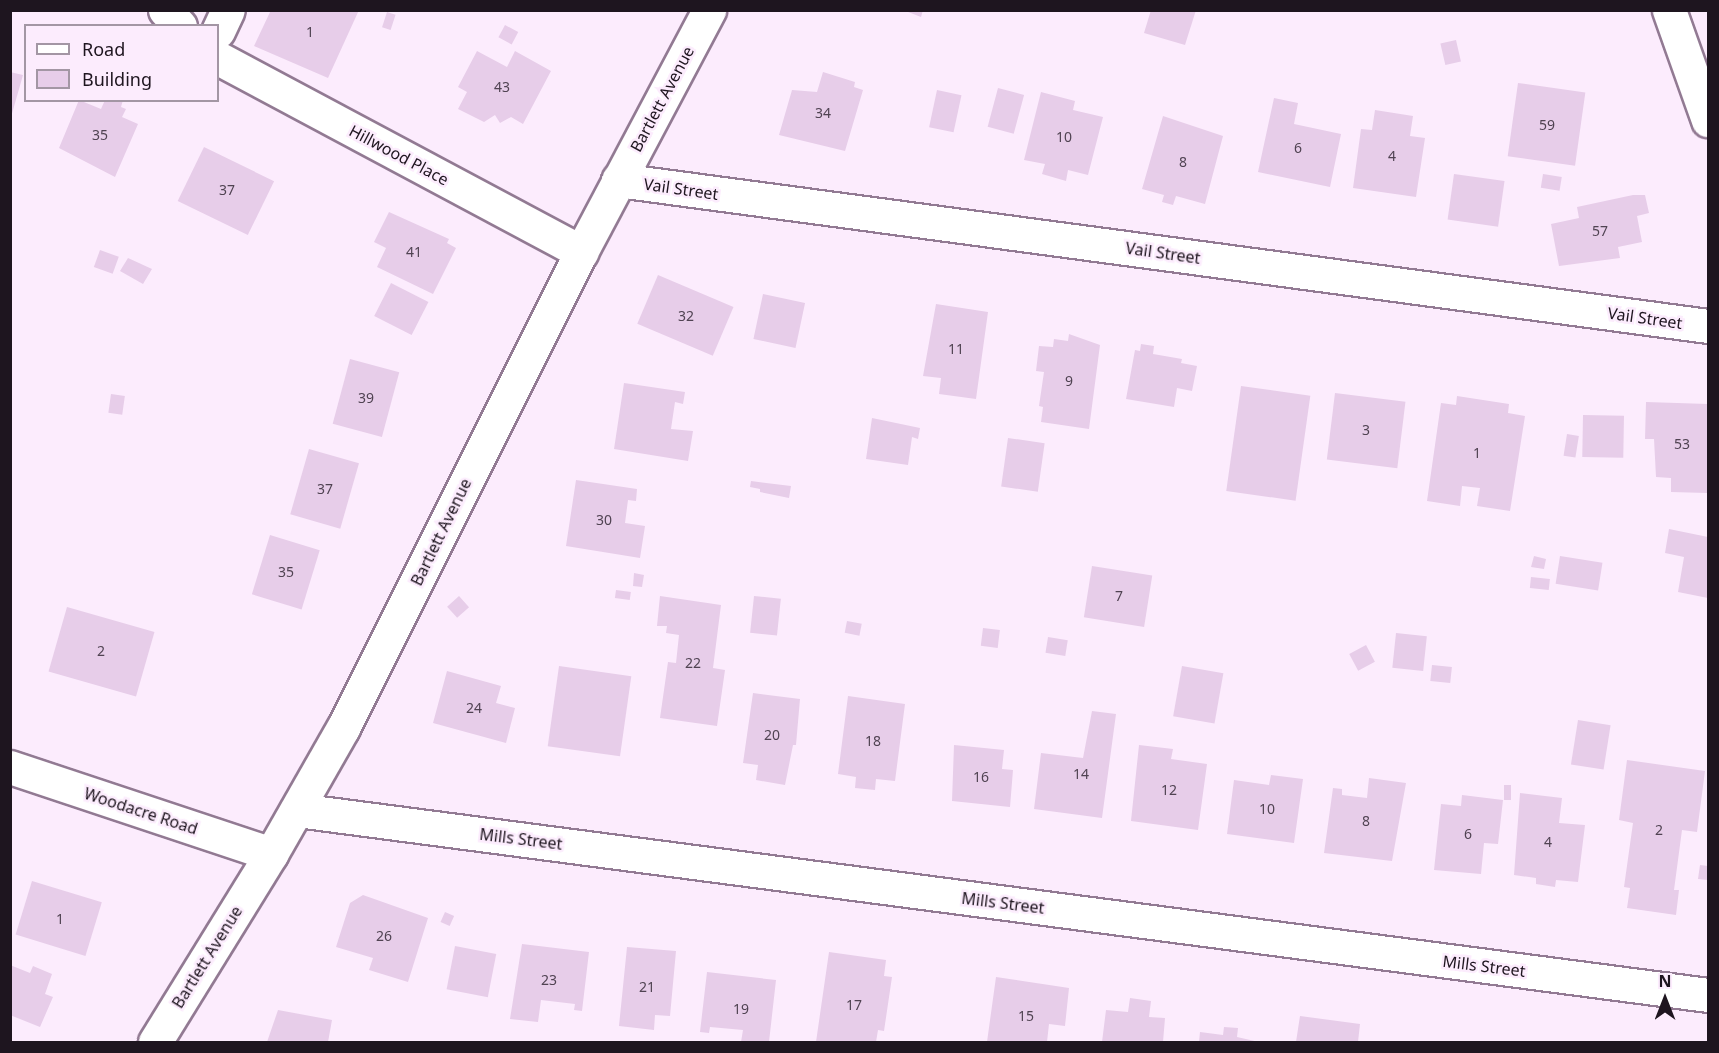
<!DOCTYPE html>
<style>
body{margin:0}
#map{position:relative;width:1719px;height:1053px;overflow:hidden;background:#fcecfd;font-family:"Noto Sans",sans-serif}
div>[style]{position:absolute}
.building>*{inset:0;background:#e7cde9;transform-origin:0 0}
.roads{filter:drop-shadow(2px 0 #927a93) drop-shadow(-2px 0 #927a93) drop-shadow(0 2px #927a93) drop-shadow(0 -2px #927a93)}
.minor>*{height:33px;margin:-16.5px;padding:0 16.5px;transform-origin:16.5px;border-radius:16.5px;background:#fff}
span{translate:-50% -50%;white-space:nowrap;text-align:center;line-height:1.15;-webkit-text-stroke:5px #fcecfd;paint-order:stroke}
.number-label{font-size:14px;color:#504352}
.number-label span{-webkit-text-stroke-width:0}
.street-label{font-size:16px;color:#1e151f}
.frame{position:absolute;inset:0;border:12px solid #1e151f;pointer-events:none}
.legend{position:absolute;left:24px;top:24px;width:195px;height:78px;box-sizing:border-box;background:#fcecfd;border:2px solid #a396a4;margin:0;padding:8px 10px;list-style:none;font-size:18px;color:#1e151f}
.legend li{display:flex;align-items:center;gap:12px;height:30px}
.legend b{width:30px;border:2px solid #a396a4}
.north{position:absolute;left:1635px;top:969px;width:60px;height:60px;-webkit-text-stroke:4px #fcecfd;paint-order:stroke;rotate:0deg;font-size:16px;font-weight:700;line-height:24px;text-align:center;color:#1e151f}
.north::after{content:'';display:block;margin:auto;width:21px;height:27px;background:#1e151f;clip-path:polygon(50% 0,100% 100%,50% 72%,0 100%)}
</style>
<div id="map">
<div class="building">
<div style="clip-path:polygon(271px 10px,359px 10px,328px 78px,254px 46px)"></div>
<div style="clip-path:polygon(903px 10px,923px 10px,921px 17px)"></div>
<div style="clip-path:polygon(1151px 10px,1196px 10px,1185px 45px,1144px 33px)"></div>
<div style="left:387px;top:12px;width:9px;height:16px;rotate:18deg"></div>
<div style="left:505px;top:25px;width:15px;height:14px;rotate:28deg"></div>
<div style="left:1456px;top:40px;width:22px;height:16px;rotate:77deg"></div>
<div style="clip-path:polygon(477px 51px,507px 67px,515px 51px,551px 71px,523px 124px,511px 117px,500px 123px,495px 115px,484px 122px,458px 109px,467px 92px,458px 87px)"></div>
<div style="clip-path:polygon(10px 72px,23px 75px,11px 117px,10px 117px)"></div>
<div style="clip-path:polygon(823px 72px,855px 82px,854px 87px,863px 90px,845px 151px,779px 135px,792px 90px,817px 92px)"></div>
<div style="left:1518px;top:83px;width:68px;height:74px;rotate:8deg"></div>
<div style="left:998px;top:88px;width:27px;height:40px;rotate:15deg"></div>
<div style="left:937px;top:90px;width:25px;height:38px;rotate:12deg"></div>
<div style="clip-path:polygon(1041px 92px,1075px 101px,1073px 110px,1103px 117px,1088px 175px,1068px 170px,1066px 181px,1042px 174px,1045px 164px,1024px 160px)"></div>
<div style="clip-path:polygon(1274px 98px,1298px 103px,1294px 124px,1341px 134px,1330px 187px,1258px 172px)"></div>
<div style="clip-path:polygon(79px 100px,101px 109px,105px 100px,123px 100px,121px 107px,126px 109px,122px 117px,138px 124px,115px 177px,59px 148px)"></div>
<div style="clip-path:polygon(1375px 110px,1413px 116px,1410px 136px,1425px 138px,1416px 197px,1353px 188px,1361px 129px,1372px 130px)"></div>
<div style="clip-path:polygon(1163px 116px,1223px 136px,1205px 204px,1176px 196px,1173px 205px,1162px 202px,1164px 195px,1142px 189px)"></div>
<div style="left:204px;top:147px;width:78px;height:60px;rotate:26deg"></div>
<div style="left:1454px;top:174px;width:51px;height:46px;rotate:8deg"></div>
<div style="left:1543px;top:174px;width:19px;height:14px;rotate:9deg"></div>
<div style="clip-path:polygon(1633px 195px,1645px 195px,1649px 213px,1637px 216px,1642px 242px,1618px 247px,1620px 258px,1559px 266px,1551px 224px,1579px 218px,1577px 207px)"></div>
<div style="clip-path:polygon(389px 212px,449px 239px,447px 243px,456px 248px,433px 294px,377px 267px,386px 248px,374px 242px)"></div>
<div style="left:100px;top:250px;width:20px;height:18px;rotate:20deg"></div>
<div style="clip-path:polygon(128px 258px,152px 269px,143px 284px,120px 271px)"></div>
<div style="left:658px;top:275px;width:82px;height:53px;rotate:23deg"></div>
<div style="left:391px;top:283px;width:42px;height:37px;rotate:27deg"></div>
<div style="left:763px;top:294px;width:43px;height:46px;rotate:12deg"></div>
<div style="clip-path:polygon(936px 304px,988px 312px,976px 399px,939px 394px,941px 378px,923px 376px)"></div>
<div style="clip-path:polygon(1069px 334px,1100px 345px,1089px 429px,1041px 422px,1043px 407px,1039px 406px,1044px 372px,1036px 371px,1039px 346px,1053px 347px,1054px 339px,1068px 341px)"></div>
<div style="clip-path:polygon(1141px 344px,1154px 346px,1153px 354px,1182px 359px,1181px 363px,1197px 366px,1192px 391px,1177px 388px,1174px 407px,1126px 399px,1135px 350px,1140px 351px)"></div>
<div style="left:350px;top:359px;width:51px;height:67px;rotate:15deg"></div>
<div style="clip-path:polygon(624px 383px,685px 392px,683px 404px,675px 402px,671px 429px,693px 431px,688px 461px,614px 449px)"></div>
<div style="left:1241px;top:386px;width:70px;height:106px;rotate:8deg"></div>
<div style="left:1335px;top:393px;width:71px;height:67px;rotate:7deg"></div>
<div style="left:111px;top:394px;width:14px;height:19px;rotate:8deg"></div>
<div style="clip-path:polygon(1457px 396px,1509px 404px,1508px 413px,1525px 416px,1510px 511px,1477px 506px,1480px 488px,1462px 486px,1460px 506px,1427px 501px,1441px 403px,1456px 405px)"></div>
<div style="clip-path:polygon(1646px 402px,1708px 404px,1707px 493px,1671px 492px,1671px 478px,1656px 477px,1654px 439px,1645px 439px)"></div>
<div style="left:1583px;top:415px;width:41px;height:42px;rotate:1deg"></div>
<div style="clip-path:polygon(872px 418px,920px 428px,918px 439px,912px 437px,908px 465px,866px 459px)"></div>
<div style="left:1567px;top:434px;width:12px;height:22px;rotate:9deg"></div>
<div style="left:1008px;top:438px;width:37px;height:49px;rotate:8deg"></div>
<div style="left:309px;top:449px;width:52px;height:68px;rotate:16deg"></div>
<div style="clip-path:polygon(576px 480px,637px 489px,636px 501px,628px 500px,625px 523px,645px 526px,640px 558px,566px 546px)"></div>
<div style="clip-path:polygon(751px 481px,791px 486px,789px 498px,760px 492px,760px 489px,750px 487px)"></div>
<div style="clip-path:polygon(1669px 529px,1708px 537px,1708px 598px,1678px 592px,1684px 557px,1665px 553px)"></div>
<div style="left:270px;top:535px;width:52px;height:62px;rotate:17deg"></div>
<div style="clip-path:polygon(1534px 556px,1546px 559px,1544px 569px,1531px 567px)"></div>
<div style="left:1560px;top:556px;width:43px;height:28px;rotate:9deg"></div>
<div style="left:1092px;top:566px;width:61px;height:52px;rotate:9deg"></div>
<div style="clip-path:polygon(634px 573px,644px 575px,642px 587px,633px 586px)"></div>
<div style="left:1531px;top:577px;width:19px;height:11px;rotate:6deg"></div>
<div style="left:616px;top:590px;width:15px;height:8px;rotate:8deg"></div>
<div style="left:459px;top:596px;width:15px;height:16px;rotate:48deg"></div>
<div style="clip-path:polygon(660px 596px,721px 605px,713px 668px,725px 670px,717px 726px,660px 718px,668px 662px,676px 663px,679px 635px,666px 633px,667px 626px,657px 626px)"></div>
<div style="left:754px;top:596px;width:27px;height:37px;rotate:6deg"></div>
<div style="left:67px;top:607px;width:91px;height:67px;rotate:16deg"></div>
<div style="left:847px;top:621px;width:15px;height:12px;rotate:11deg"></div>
<div style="left:983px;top:628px;width:17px;height:18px;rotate:7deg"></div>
<div style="left:1396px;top:633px;width:31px;height:35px;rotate:6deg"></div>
<div style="left:1048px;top:637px;width:20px;height:16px;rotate:9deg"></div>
<div style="left:1366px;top:645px;width:19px;height:19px;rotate:62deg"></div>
<div style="left:1432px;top:665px;width:20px;height:16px;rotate:6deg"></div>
<div style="left:559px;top:666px;width:73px;height:81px;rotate:8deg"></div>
<div style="left:1182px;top:666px;width:42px;height:51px;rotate:10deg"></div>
<div style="clip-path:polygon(447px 671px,501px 686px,496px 703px,515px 708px,506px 743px,433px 723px)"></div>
<div style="clip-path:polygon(753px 693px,800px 699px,796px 745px,793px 745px,785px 785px,756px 780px,758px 765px,743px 763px)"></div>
<div style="clip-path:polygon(848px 696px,905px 704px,895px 781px,876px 779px,875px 790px,855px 788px,856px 777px,838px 774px)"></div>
<div style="clip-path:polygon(1092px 711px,1116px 714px,1102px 818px,1034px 809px,1041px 753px,1083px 758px)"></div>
<div style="left:1578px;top:720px;width:33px;height:45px;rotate:9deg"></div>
<div style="clip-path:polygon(954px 745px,1004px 750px,1002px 769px,1013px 770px,1010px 807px,952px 801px)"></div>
<div style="clip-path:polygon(1139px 745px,1173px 749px,1171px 759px,1207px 764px,1198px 830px,1131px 821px)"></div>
<div style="clip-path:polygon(1627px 760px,1705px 771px,1697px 832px,1682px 830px,1674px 890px,1679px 890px,1676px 915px,1627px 908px,1630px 888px,1624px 887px,1633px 823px,1619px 820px)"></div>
<div style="clip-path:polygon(1271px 775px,1303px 779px,1294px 843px,1227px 834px,1234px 780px,1269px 785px)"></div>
<div style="clip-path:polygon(1369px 778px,1406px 783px,1392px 861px,1324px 853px,1333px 788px,1342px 789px,1342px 795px,1367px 798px)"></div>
<div style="left:1504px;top:785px;width:7px;height:15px"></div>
<div style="clip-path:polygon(1520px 793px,1562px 798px,1559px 823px,1585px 825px,1578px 882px,1556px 880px,1555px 887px,1536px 884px,1536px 878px,1514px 875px)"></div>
<div style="clip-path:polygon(1462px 795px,1503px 800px,1498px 844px,1484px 843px,1481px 874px,1434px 870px,1441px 804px,1461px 806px)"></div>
<div style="clip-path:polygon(1700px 865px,1708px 866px,1708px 880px,1698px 879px)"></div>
<div style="left:32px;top:881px;width:73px;height:56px;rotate:17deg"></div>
<div style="clip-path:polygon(363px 895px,428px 918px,408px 982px,369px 970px,373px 958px,336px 947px,350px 903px)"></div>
<div style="left:445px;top:912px;width:10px;height:11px;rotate:24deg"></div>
<div style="clip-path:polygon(522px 944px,589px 952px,582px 1011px,574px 1010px,575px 1004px,541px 1000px,538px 1022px,510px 1019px)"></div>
<div style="left:455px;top:946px;width:42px;height:44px;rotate:11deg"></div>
<div style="clip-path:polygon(627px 947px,676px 951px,670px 1016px,655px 1015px,654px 1030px,619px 1026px)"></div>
<div style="clip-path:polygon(829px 952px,886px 960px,884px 976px,892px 977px,884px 1031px,878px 1030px,876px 1042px,816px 1042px)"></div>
<div style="clip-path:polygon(10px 965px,30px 973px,33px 966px,52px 974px,45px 994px,53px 997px,40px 1027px,10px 1015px)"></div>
<div style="clip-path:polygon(707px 972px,776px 980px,769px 1042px,741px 1042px,743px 1030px,710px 1027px,709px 1033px,700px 1032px)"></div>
<div style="clip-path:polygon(996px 977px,1069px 988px,1065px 1026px,1049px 1024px,1047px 1042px,987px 1042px)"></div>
<div style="clip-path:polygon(1130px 998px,1151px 1001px,1149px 1017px,1165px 1018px,1163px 1042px,1102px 1042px,1106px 1010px,1128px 1012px)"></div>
<div style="clip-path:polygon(278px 1010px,332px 1020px,328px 1042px,267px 1042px)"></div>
<div style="clip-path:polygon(1300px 1016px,1360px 1024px,1358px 1042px,1296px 1042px)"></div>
<div style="clip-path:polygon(1224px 1027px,1238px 1028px,1237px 1037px,1259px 1042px,1199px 1042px,1200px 1032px,1223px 1035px)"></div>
</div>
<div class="roads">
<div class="minor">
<div style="left:165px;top:10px;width:22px;rotate:47deg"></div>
<div style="left:1669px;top:10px;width:117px;rotate:70.5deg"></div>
<div style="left:218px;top:31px;width:23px;rotate:-65deg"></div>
<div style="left:218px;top:58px;width:412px;rotate:28.1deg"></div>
<div style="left:618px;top:180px;width:1100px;rotate:7.63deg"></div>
<div style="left:10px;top:767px;width:275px;rotate:18.4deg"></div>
<div style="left:297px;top:810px;width:1423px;rotate:7.47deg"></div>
<div style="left:155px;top:1042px;width:221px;rotate:-58.3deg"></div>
<div style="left:271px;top:854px;width:145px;rotate:-60.3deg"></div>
<div style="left:343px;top:728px;width:532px;rotate:-63.43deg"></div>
<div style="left:581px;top:252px;width:274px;rotate:-62.1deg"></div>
</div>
</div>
<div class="number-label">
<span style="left:310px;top:32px">1</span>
<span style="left:502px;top:87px">43</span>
<span style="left:823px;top:113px">34</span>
<span style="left:1547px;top:125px">59</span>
<span style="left:100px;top:135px">35</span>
<span style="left:1064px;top:137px">10</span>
<span style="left:1298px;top:148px">6</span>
<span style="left:1392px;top:156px">4</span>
<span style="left:1183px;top:162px">8</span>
<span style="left:227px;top:190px">37</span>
<span style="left:1600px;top:231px">57</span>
<span style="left:414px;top:252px">41</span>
<span style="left:686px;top:316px">32</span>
<span style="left:956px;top:349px">11</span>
<span style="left:1069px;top:381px">9</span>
<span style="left:366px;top:398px">39</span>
<span style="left:1366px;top:430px">3</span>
<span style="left:1682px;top:444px">53</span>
<span style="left:1477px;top:453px">1</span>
<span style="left:325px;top:489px">37</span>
<span style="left:604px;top:520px">30</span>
<span style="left:286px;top:572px">35</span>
<span style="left:1119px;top:596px">7</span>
<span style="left:101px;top:651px">2</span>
<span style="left:693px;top:663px">22</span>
<span style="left:474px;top:708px">24</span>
<span style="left:772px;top:735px">20</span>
<span style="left:873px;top:741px">18</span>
<span style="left:1081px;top:774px">14</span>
<span style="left:981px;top:777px">16</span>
<span style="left:1169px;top:790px">12</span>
<span style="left:1267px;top:809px">10</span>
<span style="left:1366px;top:821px">8</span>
<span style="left:1659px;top:830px">2</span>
<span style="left:1468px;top:834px">6</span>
<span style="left:1548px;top:842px">4</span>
<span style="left:60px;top:919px">1</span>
<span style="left:384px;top:936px">26</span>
<span style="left:549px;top:980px">23</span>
<span style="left:647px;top:987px">21</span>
<span style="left:854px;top:1005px">17</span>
<span style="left:741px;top:1009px">19</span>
<span style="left:1026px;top:1016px">15</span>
</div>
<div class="street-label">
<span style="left:662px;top:99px;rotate:-62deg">Bartlett Avenue</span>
<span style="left:399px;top:155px;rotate:28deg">Hillwood Place</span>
<span style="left:681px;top:189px;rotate:8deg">Vail Street</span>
<span style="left:1163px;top:253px;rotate:8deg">Vail Street</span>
<span style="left:1645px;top:318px;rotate:8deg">Vail Street</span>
<span style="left:441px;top:532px;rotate:-64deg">Bartlett Avenue</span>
<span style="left:141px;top:811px;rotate:18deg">Woodacre Road</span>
<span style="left:521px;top:839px;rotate:7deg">Mills Street</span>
<span style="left:1003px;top:903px;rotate:7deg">Mills Street</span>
<span style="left:207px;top:957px;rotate:-58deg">Bartlett Avenue</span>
<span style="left:1484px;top:966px;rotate:7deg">Mills Street</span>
</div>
<div class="frame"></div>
<ul class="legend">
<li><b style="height:8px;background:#fff"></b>Road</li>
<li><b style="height:16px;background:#e7cde9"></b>Building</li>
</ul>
<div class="north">N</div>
</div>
